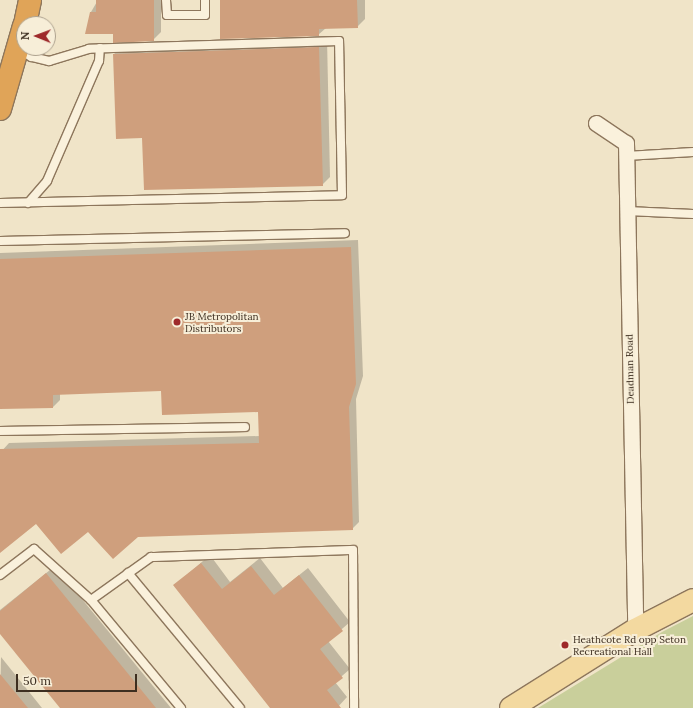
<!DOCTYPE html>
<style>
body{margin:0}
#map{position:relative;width:693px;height:708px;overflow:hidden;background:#f0e4c8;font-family:Lora,serif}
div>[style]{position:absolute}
.green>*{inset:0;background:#c9cf9b}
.shadow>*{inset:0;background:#0003}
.building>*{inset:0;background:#cf9f7d}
.roads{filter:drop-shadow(1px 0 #8d765c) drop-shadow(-1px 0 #8d765c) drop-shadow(0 1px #8d765c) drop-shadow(0 -1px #8d765c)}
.lane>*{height:8px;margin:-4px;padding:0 4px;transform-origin:4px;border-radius:4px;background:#faf1dc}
.street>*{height:15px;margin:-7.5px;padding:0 7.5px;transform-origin:7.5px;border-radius:7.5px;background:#faf1dc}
.primary>*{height:22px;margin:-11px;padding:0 11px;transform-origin:11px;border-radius:11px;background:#f3d9a0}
.highway>*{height:22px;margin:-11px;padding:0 11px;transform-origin:11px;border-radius:11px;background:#e0a458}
.dots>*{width:11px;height:11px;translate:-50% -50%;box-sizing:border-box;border:2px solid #f7eed8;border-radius:50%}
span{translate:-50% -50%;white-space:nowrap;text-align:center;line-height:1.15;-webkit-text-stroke:4px #f7eed8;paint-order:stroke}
.poi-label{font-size:10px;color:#3d2e20}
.left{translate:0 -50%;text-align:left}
.street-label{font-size:10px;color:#3d2e20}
.north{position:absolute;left:16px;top:16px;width:40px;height:40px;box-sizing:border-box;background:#f7eed8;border:1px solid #ada18e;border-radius:50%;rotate:271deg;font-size:11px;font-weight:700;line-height:16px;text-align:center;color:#3d2e20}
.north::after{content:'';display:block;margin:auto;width:14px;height:18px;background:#9e2a2b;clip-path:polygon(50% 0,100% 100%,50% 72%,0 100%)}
.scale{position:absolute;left:16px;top:674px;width:121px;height:18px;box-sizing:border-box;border:2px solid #3d2e20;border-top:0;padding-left:5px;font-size:12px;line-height:14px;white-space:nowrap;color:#3d2e20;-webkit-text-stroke:3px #f7eed8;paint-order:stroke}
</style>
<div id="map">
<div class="green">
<div style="clip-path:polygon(693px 616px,693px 708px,538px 708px,662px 632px)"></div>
</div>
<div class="shadow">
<div style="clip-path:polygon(98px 0,161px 0,161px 32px,153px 40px,114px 33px,91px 12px)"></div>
<div style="clip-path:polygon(221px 0,365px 0,365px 19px,357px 27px,326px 28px,318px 35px)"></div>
<div style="clip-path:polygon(327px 39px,330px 177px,322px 185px,143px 137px,114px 54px,123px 46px)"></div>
<div style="clip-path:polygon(358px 240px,363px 376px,356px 399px,359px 522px,352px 529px,88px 531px,36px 523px,0 552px,0 453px,9px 443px,260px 436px,259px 411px,162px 390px,60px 394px,60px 400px,53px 407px,0 408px,0 253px)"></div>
<div style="clip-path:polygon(210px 555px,230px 582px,260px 558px,283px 588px,308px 568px,350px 622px,328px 641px,350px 669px,335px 682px,347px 697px,337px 708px,271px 708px,175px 585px)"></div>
<div style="clip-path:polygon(55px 566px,171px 708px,61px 708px,0 632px,0 610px)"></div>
<div style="clip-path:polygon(1px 657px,42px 708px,0 708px)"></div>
</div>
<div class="building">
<div style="clip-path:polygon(96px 0,154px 0,154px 41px,113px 43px,113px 34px,85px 34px,90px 12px,96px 12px)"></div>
<div style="clip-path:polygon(220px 0,357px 0,358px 28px,319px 29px,319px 36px,220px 39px)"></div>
<div style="clip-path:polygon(319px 47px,323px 186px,144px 190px,142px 138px,116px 139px,113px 54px)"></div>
<div style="clip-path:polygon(351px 247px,356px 384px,349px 407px,353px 530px,138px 537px,113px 559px,88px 532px,61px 554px,36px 524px,0 553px,0 449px,259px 443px,258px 412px,162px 415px,161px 391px,53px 395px,53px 408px,0 409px,0 259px)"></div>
<div style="clip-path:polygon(201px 563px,222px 589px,251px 566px,274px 595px,299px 575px,343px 631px,320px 649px,343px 678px,327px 690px,341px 708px,270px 708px,173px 585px)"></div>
<div style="clip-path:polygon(46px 573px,156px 708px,60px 708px,0 634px,0 611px)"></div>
<div style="clip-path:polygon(0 674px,28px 708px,0 708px)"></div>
</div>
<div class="roads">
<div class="lane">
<div style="left:166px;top:0;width:15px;rotate:86deg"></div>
<div style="left:167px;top:15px;width:38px"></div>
<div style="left:205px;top:15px;width:15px;rotate:-90deg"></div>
<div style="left:626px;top:156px;width:67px;rotate:-3.4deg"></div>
<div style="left:0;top:203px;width:342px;rotate:-1.3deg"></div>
<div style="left:342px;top:195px;width:154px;rotate:-91.1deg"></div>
<div style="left:339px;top:41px;width:250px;rotate:178.2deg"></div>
<div style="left:89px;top:49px;width:42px;rotate:163.3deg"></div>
<div style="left:49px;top:61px;width:18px;rotate:-167deg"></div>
<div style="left:31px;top:57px;width:14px;rotate:-146deg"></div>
<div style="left:28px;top:203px;width:29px;rotate:-49deg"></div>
<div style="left:47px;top:181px;width:131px;rotate:-66.6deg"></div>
<div style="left:99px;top:61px;width:13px;rotate:-86deg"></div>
<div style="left:627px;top:211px;width:66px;rotate:2.6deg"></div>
<div style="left:0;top:241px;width:345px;rotate:-1.3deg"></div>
<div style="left:0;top:431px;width:245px;rotate:-0.9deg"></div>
<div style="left:128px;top:573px;width:175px;rotate:50.3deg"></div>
<div style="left:0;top:575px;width:43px;rotate:-37.4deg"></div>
<div style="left:34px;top:549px;width:76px;rotate:41.8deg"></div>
<div style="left:181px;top:708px;width:141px;rotate:-129.8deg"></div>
<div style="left:91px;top:600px;width:74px;rotate:-35.6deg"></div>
<div style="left:151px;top:557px;width:202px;rotate:-2deg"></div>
<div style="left:353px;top:550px;width:158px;rotate:89.6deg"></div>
</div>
<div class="street">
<div style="left:596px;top:123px;width:36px;rotate:34deg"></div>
<div style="left:626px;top:143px;width:487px;rotate:88.9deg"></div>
</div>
<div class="primary">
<div style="left:511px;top:708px;width:146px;rotate:-32.2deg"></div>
<div style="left:635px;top:630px;width:65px;rotate:-27.3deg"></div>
</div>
<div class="highway">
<div style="left:25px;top:24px;width:25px;rotate:-78deg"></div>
<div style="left:0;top:109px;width:86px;rotate:-73.9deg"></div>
</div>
</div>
<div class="dots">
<div style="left:177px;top:322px;background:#9e2a2b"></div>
<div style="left:565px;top:645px;background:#9e2a2b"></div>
</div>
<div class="poi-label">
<span class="left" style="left:185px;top:322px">JB Metropolitan<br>Distributors</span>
<span class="left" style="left:573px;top:645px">Heathcote Rd opp Seton<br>Recreational Hall</span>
</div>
<div class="street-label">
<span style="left:630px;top:369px;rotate:-91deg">Deadman Road</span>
</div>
<div class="north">N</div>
<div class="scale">50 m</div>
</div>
